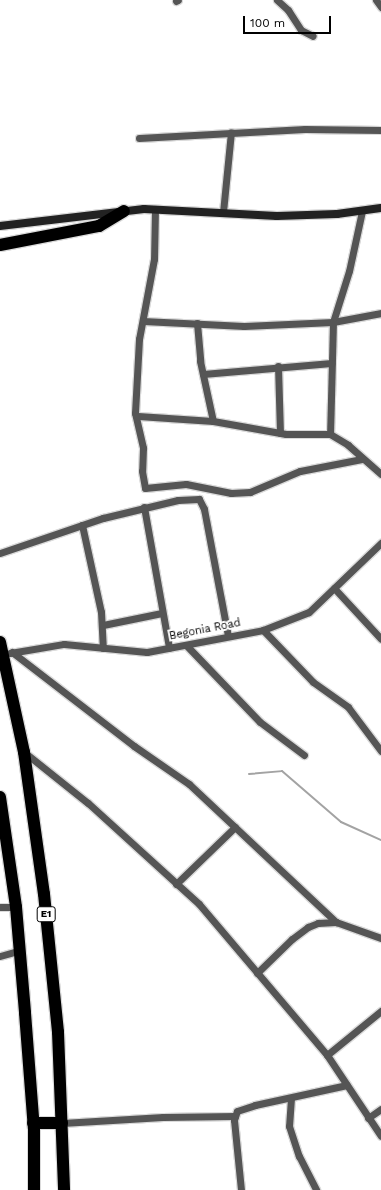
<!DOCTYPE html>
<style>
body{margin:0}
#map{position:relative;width:381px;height:1190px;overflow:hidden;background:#fff;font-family:"Work Sans",sans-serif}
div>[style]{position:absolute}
.stream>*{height:2px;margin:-1px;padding:0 1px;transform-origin:1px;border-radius:1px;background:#a3a3a3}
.roads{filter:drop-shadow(1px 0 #dbdbdb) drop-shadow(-1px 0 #dbdbdb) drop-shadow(0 1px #dbdbdb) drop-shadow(0 -1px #dbdbdb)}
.minor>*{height:7px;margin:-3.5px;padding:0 3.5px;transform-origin:3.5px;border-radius:3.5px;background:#555}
.secondary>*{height:8px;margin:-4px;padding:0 4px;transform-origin:4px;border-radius:4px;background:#222}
.motorway>*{height:12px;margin:-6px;padding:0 6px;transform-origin:6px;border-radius:6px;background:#000}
span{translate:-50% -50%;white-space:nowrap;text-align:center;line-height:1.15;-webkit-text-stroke:4px #fff;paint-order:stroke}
.shield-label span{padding:1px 3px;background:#fff;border:1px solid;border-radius:3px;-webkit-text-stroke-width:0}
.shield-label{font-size:10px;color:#000;font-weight:700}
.street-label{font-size:11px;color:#000}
.scale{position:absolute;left:243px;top:16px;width:88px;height:18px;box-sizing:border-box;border:2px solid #000;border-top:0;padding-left:5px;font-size:12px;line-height:14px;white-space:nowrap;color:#000;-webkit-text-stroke:3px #fff;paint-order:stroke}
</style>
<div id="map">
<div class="stream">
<div style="left:249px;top:774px;width:33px;rotate:-5deg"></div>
<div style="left:282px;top:771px;width:78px;rotate:40.8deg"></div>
<div style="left:341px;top:822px;width:44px;rotate:24.2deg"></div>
</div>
<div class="roads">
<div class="minor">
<div style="left:277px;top:0;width:15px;rotate:42deg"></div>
<div style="left:288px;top:10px;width:24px;rotate:57deg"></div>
<div style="left:301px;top:30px;width:13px;rotate:27deg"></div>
<div style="left:376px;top:0;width:9px;rotate:54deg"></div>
<div style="left:176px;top:1px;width:2px;rotate:-27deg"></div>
<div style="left:139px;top:138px;width:166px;rotate:-3.1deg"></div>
<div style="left:305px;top:129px;width:76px;rotate:0.8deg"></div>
<div style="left:155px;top:209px;width:50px;rotate:91.1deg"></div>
<div style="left:154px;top:259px;width:81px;rotate:100.6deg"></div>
<div style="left:139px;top:339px;width:74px;rotate:93.1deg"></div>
<div style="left:135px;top:413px;width:36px;rotate:77deg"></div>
<div style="left:143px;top:448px;width:23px;rotate:92deg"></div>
<div style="left:142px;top:471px;width:17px;rotate:80deg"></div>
<div style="left:145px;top:488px;width:41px;rotate:-5.6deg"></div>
<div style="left:186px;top:484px;width:46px;rotate:11.3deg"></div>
<div style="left:231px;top:493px;width:19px;rotate:-3deg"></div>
<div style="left:250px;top:492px;width:54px;rotate:-22.8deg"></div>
<div style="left:300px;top:471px;width:63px;rotate:-11deg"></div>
<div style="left:362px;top:211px;width:61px;rotate:102.2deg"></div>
<div style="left:349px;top:271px;width:53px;rotate:107.4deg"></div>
<div style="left:333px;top:322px;width:49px;rotate:-10.6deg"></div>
<div style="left:223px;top:212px;width:80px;rotate:-84.3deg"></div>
<div style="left:143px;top:321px;width:101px;rotate:2.8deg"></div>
<div style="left:244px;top:326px;width:89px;rotate:-2.6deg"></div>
<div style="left:333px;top:322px;width:112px;rotate:91.5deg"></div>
<div style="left:197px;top:323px;width:38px;rotate:85deg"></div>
<div style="left:200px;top:361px;width:61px;rotate:77.8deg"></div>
<div style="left:278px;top:366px;width:67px;rotate:88.3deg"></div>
<div style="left:203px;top:374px;width:129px;rotate:-4.9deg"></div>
<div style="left:138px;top:416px;width:75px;rotate:3.8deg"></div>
<div style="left:213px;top:421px;width:74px;rotate:10.1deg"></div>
<div style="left:286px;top:434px;width:44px"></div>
<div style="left:330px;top:434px;width:21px;rotate:31deg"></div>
<div style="left:348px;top:445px;width:44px;rotate:41.3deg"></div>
<div style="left:144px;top:507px;width:143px;rotate:79.9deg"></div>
<div style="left:82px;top:525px;width:89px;rotate:77.7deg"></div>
<div style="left:101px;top:612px;width:36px;rotate:87deg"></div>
<div style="left:0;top:553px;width:109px;rotate:-18.8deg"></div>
<div style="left:103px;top:518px;width:77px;rotate:-13.5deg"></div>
<div style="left:178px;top:500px;width:21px;rotate:-3deg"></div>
<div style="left:199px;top:499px;width:11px;rotate:63deg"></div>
<div style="left:204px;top:509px;width:129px;rotate:79.3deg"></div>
<div style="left:334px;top:588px;width:69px;rotate:47.3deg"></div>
<div style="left:103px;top:625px;width:60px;rotate:-11.5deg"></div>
<div style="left:263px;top:630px;width:72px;rotate:46.1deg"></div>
<div style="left:313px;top:682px;width:43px;rotate:35.5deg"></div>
<div style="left:348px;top:707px;width:55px;rotate:53.1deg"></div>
<div style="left:187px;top:646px;width:105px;rotate:46.2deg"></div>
<div style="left:260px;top:722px;width:55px;rotate:36.9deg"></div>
<div style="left:12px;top:652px;width:154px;rotate:37.6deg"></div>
<div style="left:134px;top:746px;width:67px;rotate:34.6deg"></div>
<div style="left:189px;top:784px;width:202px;rotate:43.2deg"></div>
<div style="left:10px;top:653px;width:55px;rotate:-9.5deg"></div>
<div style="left:64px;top:644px;width:83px;rotate:5.5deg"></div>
<div style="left:147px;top:652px;width:118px;rotate:-10.7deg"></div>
<div style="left:263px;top:630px;width:49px;rotate:-21.4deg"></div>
<div style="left:309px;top:612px;width:100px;rotate:-43.8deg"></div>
<div style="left:24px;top:752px;width:82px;rotate:38.6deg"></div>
<div style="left:88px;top:803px;width:150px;rotate:42.3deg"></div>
<div style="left:199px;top:904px;width:198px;rotate:49.7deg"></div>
<div style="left:327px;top:1055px;width:97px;rotate:56.3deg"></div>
<div style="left:176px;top:884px;width:82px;rotate:-44deg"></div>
<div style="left:0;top:907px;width:16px"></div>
<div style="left:0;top:956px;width:19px;rotate:-16deg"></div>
<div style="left:257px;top:973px;width:49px;rotate:-44.2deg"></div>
<div style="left:292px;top:939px;width:20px;rotate:-37deg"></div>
<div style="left:308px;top:927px;width:11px;rotate:-22deg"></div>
<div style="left:318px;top:923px;width:18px;rotate:-3deg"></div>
<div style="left:336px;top:922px;width:48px;rotate:19.6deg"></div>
<div style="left:327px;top:1055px;width:70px;rotate:-39.2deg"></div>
<div style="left:291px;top:1098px;width:28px;rotate:94deg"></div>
<div style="left:289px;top:1126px;width:32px;rotate:72deg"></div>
<div style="left:299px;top:1156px;width:38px;rotate:63deg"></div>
<div style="left:368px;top:1118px;width:16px;rotate:-35deg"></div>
<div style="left:62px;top:1123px;width:101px;rotate:-3.4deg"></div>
<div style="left:163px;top:1117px;width:72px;rotate:-0.8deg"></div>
<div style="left:241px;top:1190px;width:70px;rotate:-95.7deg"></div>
<div style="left:234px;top:1120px;width:9px;rotate:-72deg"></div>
<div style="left:237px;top:1111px;width:19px;rotate:-18deg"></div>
<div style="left:255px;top:1105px;width:94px;rotate:-12.3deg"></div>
</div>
<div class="secondary">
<div style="left:0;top:226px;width:145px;rotate:-6.7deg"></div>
<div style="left:144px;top:209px;width:133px;rotate:3deg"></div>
<div style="left:277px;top:216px;width:60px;rotate:-1.9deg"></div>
<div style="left:337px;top:214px;width:44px;rotate:-7.8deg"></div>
</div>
<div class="motorway">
<div style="left:0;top:245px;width:101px;rotate:-10.9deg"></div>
<div style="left:99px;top:226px;width:29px;rotate:-31deg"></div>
<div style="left:0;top:642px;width:113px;rotate:77.7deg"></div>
<div style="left:24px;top:752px;width:143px;rotate:82deg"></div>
<div style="left:44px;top:894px;width:139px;rotate:84.2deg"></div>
<div style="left:58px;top:1032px;width:158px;rotate:87.8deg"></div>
<div style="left:0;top:797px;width:111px;rotate:81.7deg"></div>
<div style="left:16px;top:907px;width:106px;rotate:85.1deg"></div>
<div style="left:25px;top:1013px;width:116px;rotate:85.6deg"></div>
<div style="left:34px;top:1129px;width:61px;rotate:90deg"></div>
<div style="left:33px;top:1123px;width:29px"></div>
</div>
</div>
<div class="shield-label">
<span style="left:46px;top:914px">E1</span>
</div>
<div class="street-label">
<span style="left:205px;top:630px;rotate:-11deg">Begonia Road</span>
</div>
<div class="scale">100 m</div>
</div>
